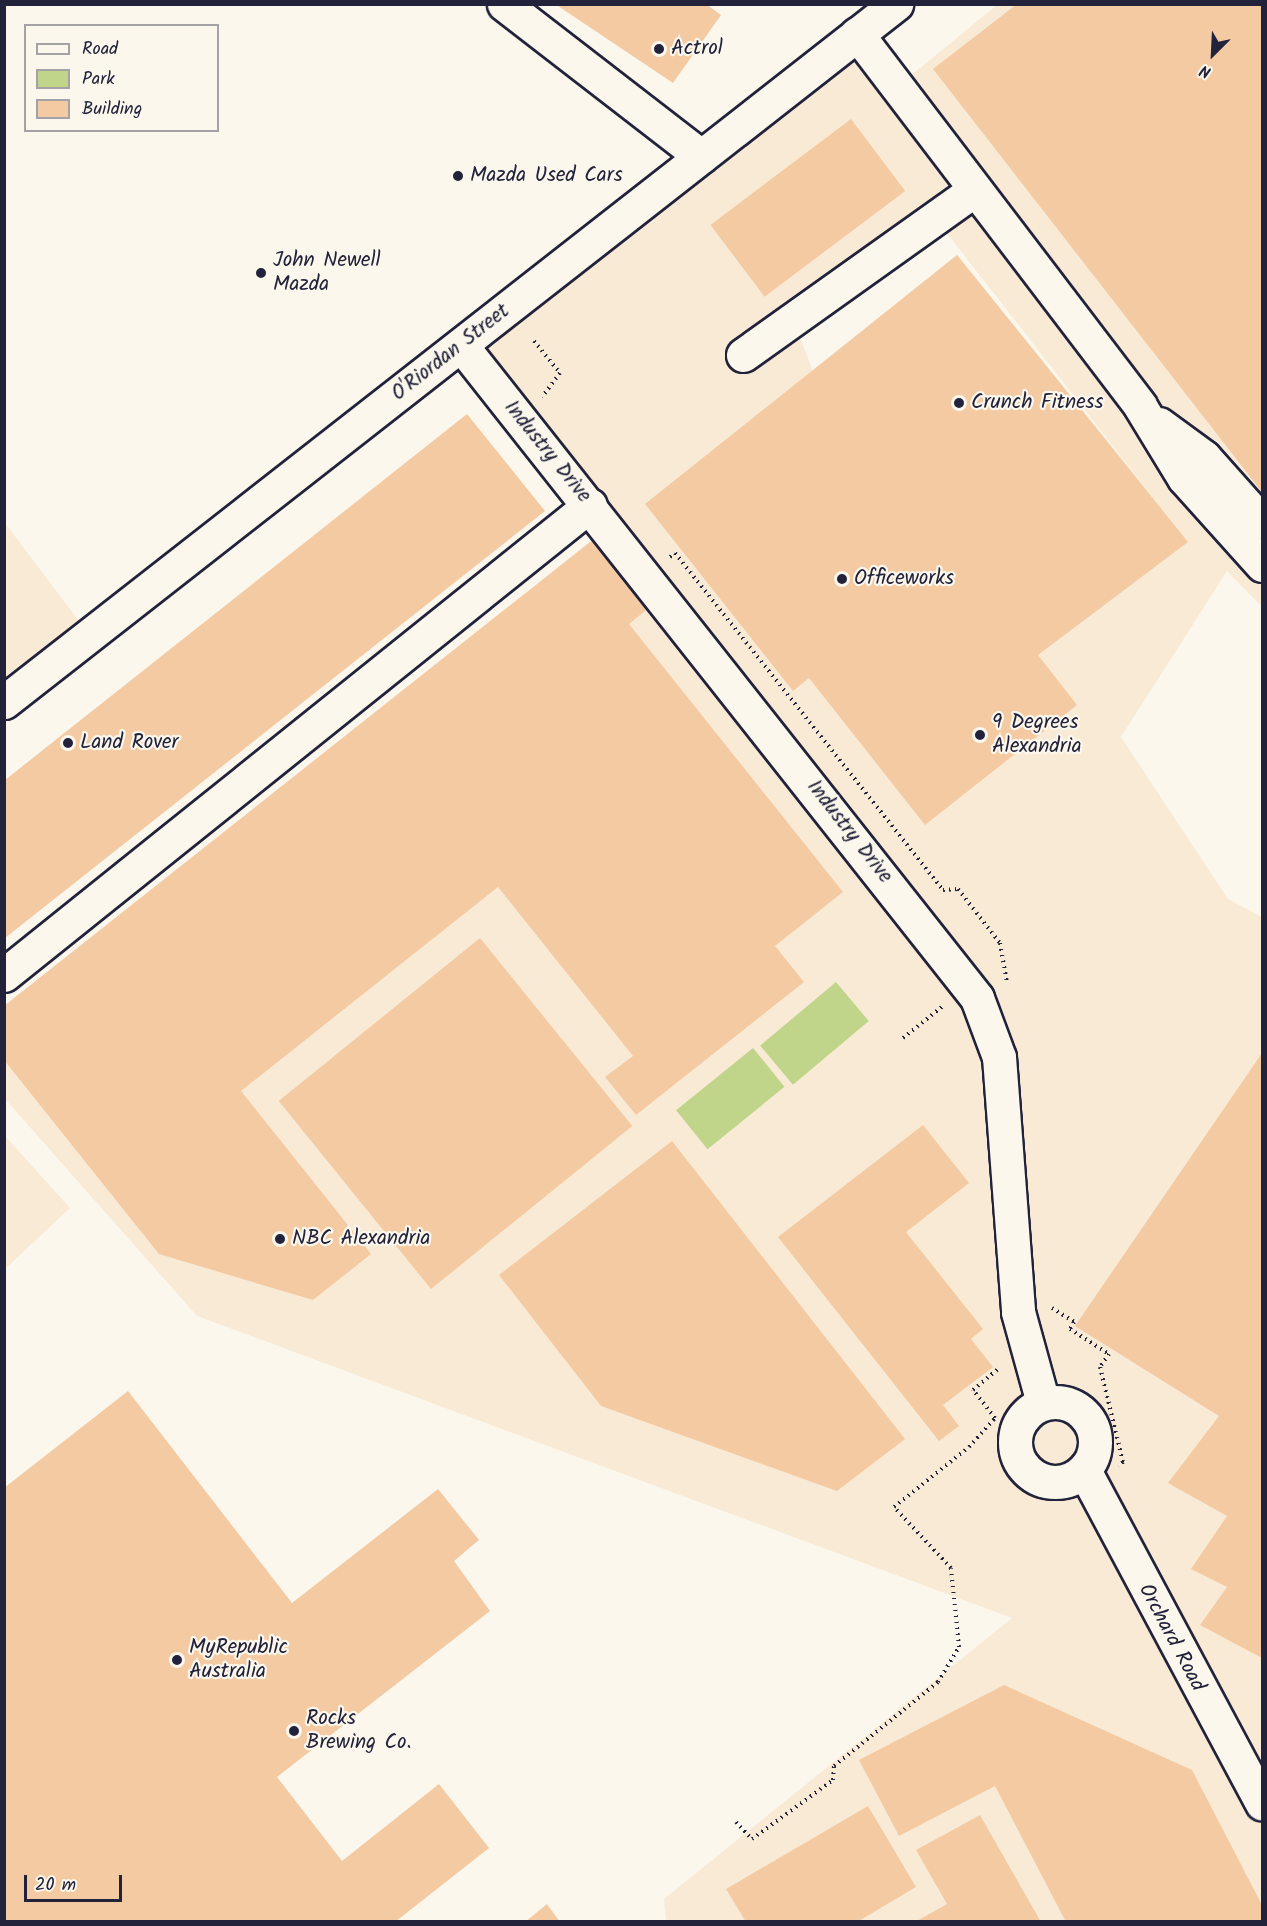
<!DOCTYPE html>
<style>
body{margin:0}
#map{position:relative;width:1267px;height:1926px;overflow:hidden;background:#fbf7ec;font-family:Kalam,sans-serif}
div>[style]{position:absolute}
.built>*{inset:0;background:#f9ead6}
.green>*{inset:0;background:#c0d48a;transform-origin:0 0}
.building>*{inset:0;background:#f4caa3;transform-origin:0 0}
.path>*{height:4px;margin-top:-2px;transform-origin:0;background:repeating-linear-gradient(90deg,#22223b 0 1.5px,transparent 0 6px)}
.roads{filter:drop-shadow(2px 0 #22223b) drop-shadow(-2px 0 #22223b) drop-shadow(0 2px #22223b) drop-shadow(0 -2px #22223b)}
.minor>*{height:33px;margin:-16.5px;padding:0 16.5px;transform-origin:16.5px;border-radius:16.5px;background:#fbf7ec}
.minor>.ring{margin:-16.5px;padding:0;box-sizing:content-box;background:none;border:33px solid #fbf7ec;border-radius:50%}
.major>*{height:33px;margin:-16.5px;padding:0 16.5px;transform-origin:16.5px;border-radius:16.5px;background:#fbf7ec}
.dots>*{width:16px;height:16px;translate:-50% -50%;box-sizing:border-box;border:3px solid #fbf7ec;border-radius:50%}
span{translate:-50% -50%;white-space:nowrap;text-align:center;line-height:1.15;-webkit-text-stroke:4.5px #fbf7ec;paint-order:stroke}
.poi-label{font-size:21px;color:#22223b}
.left{translate:0 -50%;text-align:left}
.street-label{font-size:21px;color:#22223b}
.frame{position:absolute;inset:0;border:6px solid #22223b;pointer-events:none}
.legend{position:absolute;left:24px;top:24px;width:195px;height:108px;box-sizing:border-box;background:#fbf7ec;border:2px solid #a4a2a5;margin:0;padding:8px 10px;list-style:none;font-size:18px;color:#22223b}
.legend li{display:flex;align-items:center;gap:12px;height:30px}
.legend b{width:30px;border:2px solid #a4a2a5}
.north{position:absolute;left:1183px;top:24px;width:60px;height:60px;-webkit-text-stroke:4px #fbf7ec;paint-order:stroke;rotate:204deg;font-size:16px;font-weight:700;line-height:24px;text-align:center;color:#22223b}
.north::after{content:'';display:block;margin:auto;width:21px;height:27px;background:#22223b;clip-path:polygon(50% 0,100% 100%,50% 72%,0 100%)}
.scale{position:absolute;left:24px;top:1875px;width:98px;height:27px;box-sizing:border-box;border:3px solid #22223b;border-top:0;padding-left:8px;font-size:18px;line-height:21px;white-space:nowrap;color:#22223b;-webkit-text-stroke:4px #fbf7ec;paint-order:stroke}
</style>
<div id="map">
<div class="built">
<div style="clip-path:polygon(evenodd,997px 5px,1262px 5px,1262px 607px,1227px 571px,1121px 737px,1228px 899px,1262px 917px,1262px 1921px,666px 1921px,664px 1899px,1012px 1618px,197px 1316px,5px 1099px,4px 1006px,612px 533px,461px 345px,857px 34px,909px 77px,997px 5px,935px 218px,1149px 492px,957px 255px,813px 371px,792px 317px,935px 218px)"></div>
<div style="clip-path:polygon(5px 523px,91px 637px,5px 702px)"></div>
<div style="clip-path:polygon(5px 1136px,70px 1208px,5px 1269px,4px 1269px)"></div>
</div>
<div class="green">
<div style="left:836px;top:982px;width:51px;height:99px;rotate:50deg"></div>
<div style="left:753px;top:1048px;width:50px;height:99px;rotate:51deg"></div>
</div>
<div class="building">
<div style="clip-path:polygon(555px 4px,706px 4px,721px 15px,673px 83px)"></div>
<div style="clip-path:polygon(1017px 4px,1262px 4px,1262px 492px,933px 69px)"></div>
<div style="left:851px;top:119px;width:90px;height:176px;rotate:53deg"></div>
<div style="clip-path:polygon(957px 255px,1188px 542px,1038px 655px,1077px 705px,925px 825px,809px 678px,793px 691px,645px 504px)"></div>
<div style="clip-path:polygon(467px 414px,545px 511px,5px 938px,5px 780px)"></div>
<div style="clip-path:polygon(595px 538px,650px 607px,629px 624px,843px 892px,775px 946px,804px 982px,636px 1115px,605px 1077px,633px 1056px,498px 887px,241px 1091px,371px 1254px,313px 1300px,159px 1254px,4px 1060px,4px 1006px)"></div>
<div style="left:480px;top:938px;width:242px;height:259px;rotate:51deg"></div>
<div style="clip-path:polygon(1262px 1053px,1262px 1658px,1200px 1625px,1227px 1587px,1191px 1569px,1227px 1516px,1168px 1483px,1219px 1416px,1075px 1326px)"></div>
<div style="clip-path:polygon(923px 1125px,969px 1183px,906px 1232px,983px 1329px,971px 1339px,993px 1367px,943px 1405px,959px 1426px,939px 1441px,778px 1237px)"></div>
<div style="clip-path:polygon(672px 1141px,905px 1439px,837px 1491px,601px 1406px,499px 1275px)"></div>
<div style="clip-path:polygon(128px 1391px,292px 1603px,438px 1489px,479px 1540px,454px 1561px,490px 1611px,277px 1777px,342px 1861px,439px 1784px,489px 1848px,395px 1922px,4px 1922px,4px 1488px)"></div>
<div style="clip-path:polygon(1004px 1685px,1192px 1770px,1262px 1905px,1262px 1922px,1066px 1922px,995px 1786px,899px 1836px,859px 1760px)"></div>
<div style="clip-path:polygon(868px 1806px,916px 1887px,857px 1922px,746px 1922px,726px 1889px)"></div>
<div style="clip-path:polygon(980px 1815px,1041px 1922px,915px 1922px,947px 1904px,916px 1850px)"></div>
<div style="clip-path:polygon(547px 1904px,560px 1922px,525px 1922px)"></div>
</div>
<div class="path">
<div style="left:534px;top:341px;width:41px;rotate:50.9deg"></div>
<div style="left:560px;top:373px;width:30px;rotate:127deg"></div>
<div style="left:670px;top:557px;width:6px;rotate:-39deg"></div>
<div style="left:675px;top:553px;width:431px;rotate:51.5deg"></div>
<div style="left:943px;top:890px;width:15px;rotate:-4deg"></div>
<div style="left:958px;top:889px;width:68px;rotate:52.1deg"></div>
<div style="left:1000px;top:943px;width:39px;rotate:80deg"></div>
<div style="left:903px;top:1038px;width:51px;rotate:-38.7deg"></div>
<div style="left:1052px;top:1308px;width:26px;rotate:32deg"></div>
<div style="left:1074px;top:1322px;width:8px;rotate:120deg"></div>
<div style="left:1070px;top:1329px;width:46px;rotate:32.7deg"></div>
<div style="left:1109px;top:1354px;width:16px;rotate:125deg"></div>
<div style="left:1100px;top:1367px;width:98px;rotate:76.4deg"></div>
<div style="left:1123px;top:1462px;width:6px;rotate:129deg"></div>
<div style="left:736px;top:1822px;width:23px;rotate:47deg"></div>
<div style="left:752px;top:1839px;width:100px;rotate:-36.1deg"></div>
<div style="left:833px;top:1780px;width:14px;rotate:-86deg"></div>
<div style="left:834px;top:1766px;width:134px;rotate:-38.9deg"></div>
<div style="left:938px;top:1682px;width:41px;rotate:-59deg"></div>
<div style="left:959px;top:1647px;width:79px;rotate:-95.8deg"></div>
<div style="left:951px;top:1568px;width:83px;rotate:-133.1deg"></div>
<div style="left:894px;top:1507px;width:96px;rotate:-38.7deg"></div>
<div style="left:969px;top:1447px;width:39px;rotate:-48deg"></div>
<div style="left:995px;top:1418px;width:36px;rotate:-128deg"></div>
<div style="left:973px;top:1390px;width:34px;rotate:-40deg"></div>
</div>
<div class="roads">
<div class="minor">
<div style="left:504px;top:4px;width:249px;rotate:37.7deg"></div>
<div style="left:857px;top:34px;width:467px;rotate:52.7deg"></div>
<div style="left:1140px;top:406px;width:84px;rotate:58.6deg"></div>
<div style="left:1184px;top:478px;width:117px;rotate:48.1deg"></div>
<div style="left:461px;top:345px;width:832px;rotate:51.68deg"></div>
<div style="left:977px;top:998px;width:63px;rotate:69.6deg"></div>
<div style="left:999px;top:1057px;width:256px;rotate:85.7deg"></div>
<div style="left:1018px;top:1312px;width:94px;rotate:74.6deg"></div>
<div style="left:743px;top:355px;width:284px;rotate:-35.5deg"></div>
<div style="left:1159px;top:424px;width:56px;rotate:36.3deg"></div>
<div style="left:1204px;top:457px;width:87px;rotate:48.3deg"></div>
<div style="left:4px;top:975px;width:751px;rotate:-38.73deg"></div>
<div class="ring" style="left:1015px;top:1402px;width:47px;height:47px"></div>
<div style="left:1084px;top:1470px;width:378px;rotate:61.9deg"></div>
</div>
<div class="major">
<div style="left:4px;top:702px;width:1133px;rotate:-38.04deg"></div>
</div>
</div>
<div class="dots">
<div style="left:659px;top:49px;background:#22223b"></div>
<div style="left:458px;top:176px;background:#22223b"></div>
<div style="left:261px;top:273px;background:#22223b"></div>
<div style="left:959px;top:403px;background:#22223b"></div>
<div style="left:842px;top:579px;background:#22223b"></div>
<div style="left:980px;top:735px;background:#22223b"></div>
<div style="left:68px;top:743px;background:#22223b"></div>
<div style="left:280px;top:1239px;background:#22223b"></div>
<div style="left:177px;top:1660px;background:#22223b"></div>
<div style="left:294px;top:1731px;background:#22223b"></div>
</div>
<div class="poi-label">
<span class="left" style="left:671px;top:49px">Actrol</span>
<span class="left" style="left:470px;top:176px">Mazda Used Cars</span>
<span class="left" style="left:273px;top:273px">John Newell<br>Mazda</span>
<span class="left" style="left:971px;top:403px">Crunch Fitness</span>
<span class="left" style="left:854px;top:579px">Officeworks</span>
<span class="left" style="left:992px;top:735px">9 Degrees<br>Alexandria</span>
<span class="left" style="left:80px;top:743px">Land Rover</span>
<span class="left" style="left:292px;top:1239px">NBC Alexandria</span>
<span class="left" style="left:189px;top:1660px">MyRepublic<br>Australia</span>
<span class="left" style="left:306px;top:1731px">Rocks<br>Brewing Co.</span>
</div>
<div class="street-label">
<span style="left:451px;top:353px;rotate:-38deg">O'Riordan Street</span>
<span style="left:547px;top:452px;rotate:51deg">Industry Drive</span>
<span style="left:849px;top:832px;rotate:52deg">Industry Drive</span>
<span style="left:1171px;top:1638px;rotate:62deg">Orchard Road</span>
</div>
<div class="frame"></div>
<ul class="legend">
<li><b style="height:8px;background:#fbf7ec"></b>Road</li>
<li><b style="height:16px;background:#c0d48a"></b>Park</li>
<li><b style="height:16px;background:#f4caa3"></b>Building</li>
</ul>
<div class="north">N</div>
<div class="scale">20 m</div>
</div>
